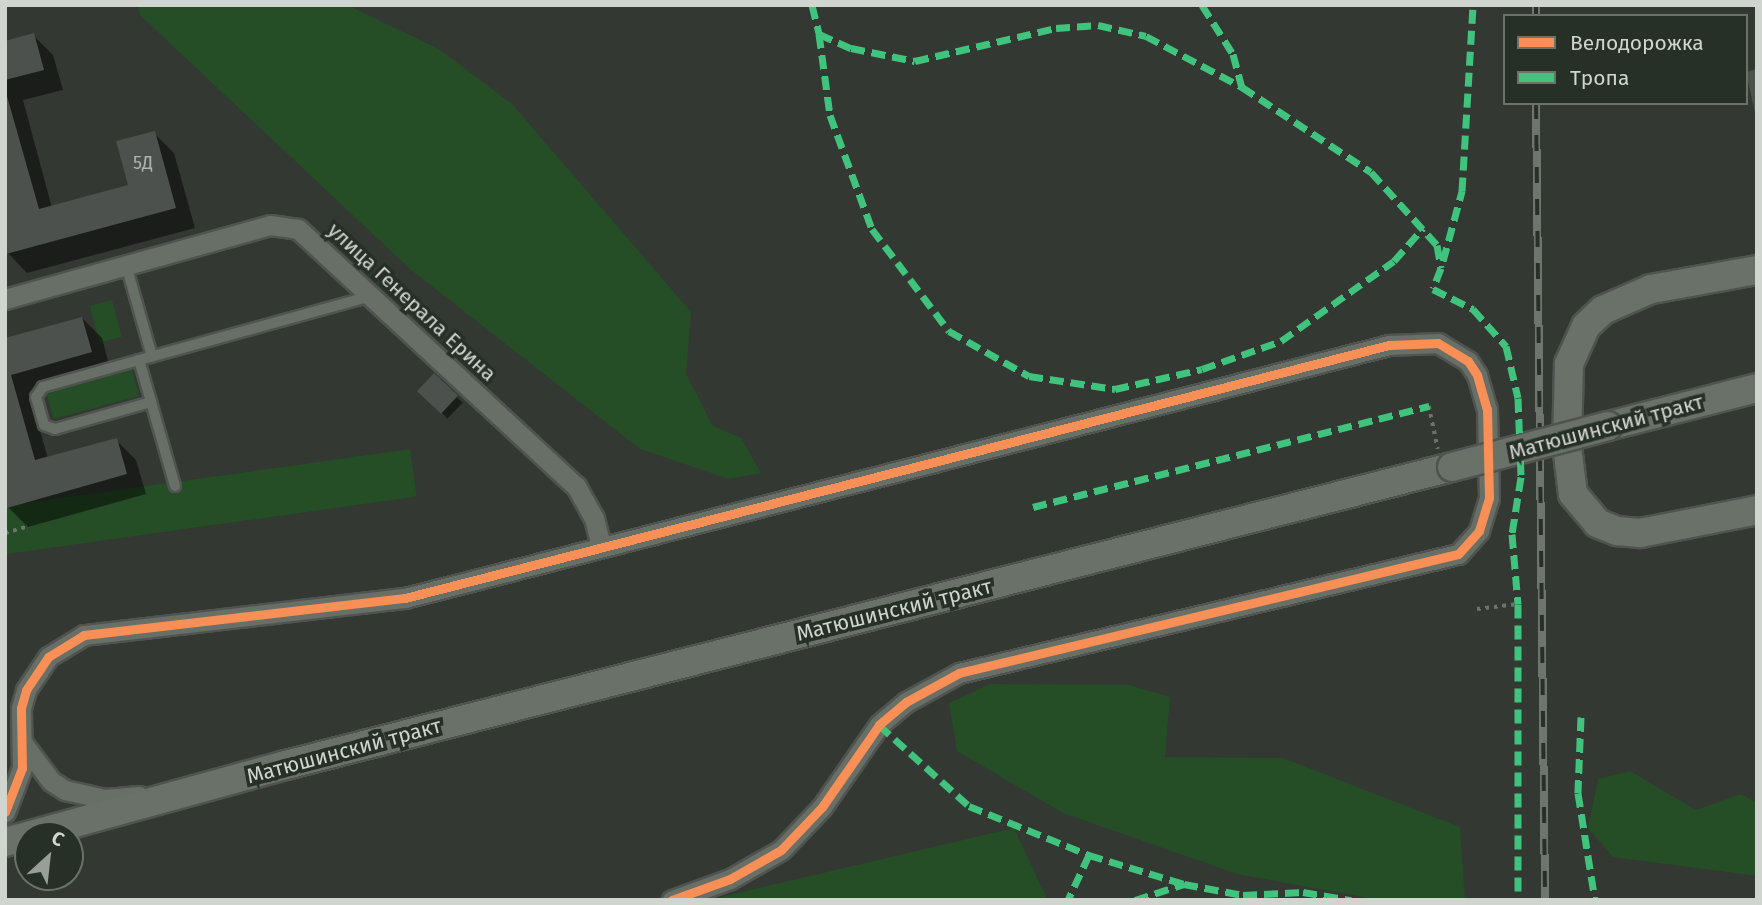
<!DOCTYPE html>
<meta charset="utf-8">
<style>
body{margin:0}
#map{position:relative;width:1762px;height:905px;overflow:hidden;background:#333833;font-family:"Fira Sans",sans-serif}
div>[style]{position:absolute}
.green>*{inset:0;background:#254d26;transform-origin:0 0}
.shadow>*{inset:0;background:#0007;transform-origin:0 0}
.building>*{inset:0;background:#4d514d;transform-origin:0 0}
.path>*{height:3.5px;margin-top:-1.75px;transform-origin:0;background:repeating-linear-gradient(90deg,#6c726c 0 3.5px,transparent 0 8.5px)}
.roads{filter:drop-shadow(2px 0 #505350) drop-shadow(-2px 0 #505350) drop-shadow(0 2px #505350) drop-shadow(0 -2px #505350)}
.lane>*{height:10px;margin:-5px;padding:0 5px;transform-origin:5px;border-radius:5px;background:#676f66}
.street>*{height:19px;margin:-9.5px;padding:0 9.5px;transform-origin:9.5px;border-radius:9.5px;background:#676f66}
.secondary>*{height:28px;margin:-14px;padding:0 14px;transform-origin:14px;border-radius:14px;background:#697168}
.rail>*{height:8px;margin-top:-4px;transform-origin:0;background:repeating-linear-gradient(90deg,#273027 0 16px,#6f746f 0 32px);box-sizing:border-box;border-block:2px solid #6f746f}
.bridges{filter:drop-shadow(2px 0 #505350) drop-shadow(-2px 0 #505350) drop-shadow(0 2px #505350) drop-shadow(0 -2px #505350)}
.secondary-bridge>*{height:28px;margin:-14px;padding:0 14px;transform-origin:14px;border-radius:14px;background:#697168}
.quiet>*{height:7px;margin-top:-3.5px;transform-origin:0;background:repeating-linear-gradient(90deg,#40c37c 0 14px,transparent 0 21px)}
.cycleway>*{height:9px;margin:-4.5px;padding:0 4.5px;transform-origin:4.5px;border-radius:4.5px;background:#f78f57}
span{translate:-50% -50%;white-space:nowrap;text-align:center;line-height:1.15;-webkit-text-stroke:7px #273027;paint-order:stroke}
.number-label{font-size:18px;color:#afb4ae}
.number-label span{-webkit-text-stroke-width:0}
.street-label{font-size:21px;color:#d0d5cf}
.frame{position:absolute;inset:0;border:7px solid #d0d5cf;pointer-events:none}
.legend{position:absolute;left:1503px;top:14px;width:245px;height:91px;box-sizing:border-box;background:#273027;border:2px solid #6b726a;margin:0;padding:9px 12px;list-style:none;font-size:21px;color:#d0d5cf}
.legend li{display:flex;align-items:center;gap:14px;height:35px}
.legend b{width:35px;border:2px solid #6b726a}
.north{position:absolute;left:14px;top:821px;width:70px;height:70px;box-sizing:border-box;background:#273027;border:2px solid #6b726a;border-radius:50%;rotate:27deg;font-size:19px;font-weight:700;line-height:28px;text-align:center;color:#d0d5cf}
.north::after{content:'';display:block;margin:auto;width:24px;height:32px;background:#999e98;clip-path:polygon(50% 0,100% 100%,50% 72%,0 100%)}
</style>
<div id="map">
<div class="green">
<div style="clip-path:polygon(137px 5px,347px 5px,439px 49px,512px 104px,691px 312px,686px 374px,713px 426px,741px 438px,761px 473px,729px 479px,640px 449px,410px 269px,140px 15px)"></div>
<div style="left:112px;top:300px;width:38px;height:23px;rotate:75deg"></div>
<div style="left:132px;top:369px;width:28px;height:89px;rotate:75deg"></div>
<div style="left:410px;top:449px;width:48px;height:424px;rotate:82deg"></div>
<div style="clip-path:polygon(990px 684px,1129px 685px,1170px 697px,1165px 757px,1283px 758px,1460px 827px,1465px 900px,1379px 900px,1237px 874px,1063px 813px,957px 751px,949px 703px)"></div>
<div style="clip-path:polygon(1630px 771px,1696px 810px,1741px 794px,1757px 803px,1757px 876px,1613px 857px,1588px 828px,1598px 779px)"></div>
<div style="clip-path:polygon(1014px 828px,1047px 899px,708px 900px)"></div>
</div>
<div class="shadow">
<div style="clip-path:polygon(33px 35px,53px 55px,63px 90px,23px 100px,52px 208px,130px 186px,154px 133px,174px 153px,195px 228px,27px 273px,8px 253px,5px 43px)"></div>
<div style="clip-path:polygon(82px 318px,102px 338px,111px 372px,30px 394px,48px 459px,116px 440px,136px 460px,146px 494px,28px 527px,8px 507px,5px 496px,5px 340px)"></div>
<div style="left:434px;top:375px;width:40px;height:22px;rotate:44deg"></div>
</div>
<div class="building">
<div style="clip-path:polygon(34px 33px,44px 70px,5px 80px,5px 41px)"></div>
<div style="clip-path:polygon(1757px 69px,1757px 117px,1756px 117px,1746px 72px)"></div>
<div style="clip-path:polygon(5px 89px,39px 209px,128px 185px,116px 141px,155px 131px,176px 208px,6px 254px)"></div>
<div style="clip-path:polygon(82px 317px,92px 352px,11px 375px,35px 460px,117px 438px,127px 474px,7px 508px,5px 338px)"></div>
<div style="left:434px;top:373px;width:33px;height:25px;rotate:43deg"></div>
</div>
<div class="path">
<div style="left:1429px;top:406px;width:44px;rotate:78.2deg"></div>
<div style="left:5px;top:533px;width:22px;rotate:-16deg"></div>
<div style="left:1477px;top:609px;width:41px;rotate:-7deg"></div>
</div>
<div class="roads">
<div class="lane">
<div style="left:126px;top:265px;width:95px;rotate:74.1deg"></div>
<div style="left:139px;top:360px;width:100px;rotate:164.3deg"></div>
<div style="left:43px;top:387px;width:12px;rotate:125deg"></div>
<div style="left:36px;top:397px;width:29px;rotate:74deg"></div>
<div style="left:44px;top:425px;width:12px;rotate:20deg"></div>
<div style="left:55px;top:429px;width:100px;rotate:-15.7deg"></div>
<div style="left:175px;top:486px;width:131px;rotate:-105.9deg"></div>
<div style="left:139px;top:360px;width:241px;rotate:-15.4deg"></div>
</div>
<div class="street">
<div style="left:5px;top:299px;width:275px;rotate:-15.6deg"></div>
<div style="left:270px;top:225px;width:28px;rotate:8deg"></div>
<div style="left:298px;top:229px;width:379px;rotate:42.8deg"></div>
<div style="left:576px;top:486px;width:37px;rotate:61deg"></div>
<div style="left:594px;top:518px;width:29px;rotate:76deg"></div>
<div style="left:24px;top:745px;width:45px;rotate:53.1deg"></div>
<div style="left:51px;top:781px;width:17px;rotate:33deg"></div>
<div style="left:65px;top:790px;width:41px;rotate:12.7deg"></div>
<div style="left:105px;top:799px;width:34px;rotate:-5deg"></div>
<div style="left:5px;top:812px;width:47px;rotate:-68.9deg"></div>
<div style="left:22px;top:768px;width:60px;rotate:-91deg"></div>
<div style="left:21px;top:708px;width:19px;rotate:-74deg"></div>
<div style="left:26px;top:690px;width:40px;rotate:-56deg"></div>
<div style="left:48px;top:657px;width:42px;rotate:-31.4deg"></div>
<div style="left:84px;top:635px;width:323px;rotate:-6.6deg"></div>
<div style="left:405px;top:598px;width:1016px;rotate:-14.42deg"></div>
<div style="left:1389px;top:345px;width:49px;rotate:-2.3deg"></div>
<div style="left:1438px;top:343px;width:35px;rotate:31deg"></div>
<div style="left:1468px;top:361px;width:17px;rotate:57deg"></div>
<div style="left:1477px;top:375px;width:35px;rotate:74deg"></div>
<div style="left:1487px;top:409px;width:89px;rotate:88.7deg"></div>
<div style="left:1489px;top:498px;width:34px;rotate:107deg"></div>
<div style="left:1479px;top:531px;width:31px;rotate:132deg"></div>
<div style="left:1458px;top:554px;width:513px;rotate:166.59deg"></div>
<div style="left:959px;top:673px;width:60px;rotate:151.3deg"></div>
<div style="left:906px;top:702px;width:35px;rotate:140deg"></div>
<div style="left:879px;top:725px;width:100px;rotate:124.8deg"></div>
<div style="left:822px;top:807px;width:59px;rotate:133.6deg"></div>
<div style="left:781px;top:850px;width:59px;rotate:150.4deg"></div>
<div style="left:730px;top:879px;width:62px;rotate:160.1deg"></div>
</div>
<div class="secondary">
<div style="left:1757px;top:270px;width:108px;rotate:169.8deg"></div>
<div style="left:1651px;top:289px;width:52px;rotate:156.4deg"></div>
<div style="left:1603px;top:310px;width:23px;rotate:137deg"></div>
<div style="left:1586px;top:326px;width:42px;rotate:114.1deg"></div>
<div style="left:1569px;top:364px;width:82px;rotate:91.4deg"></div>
<div style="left:1567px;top:446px;width:48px;rotate:82.9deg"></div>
<div style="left:1573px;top:494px;width:38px;rotate:50deg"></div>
<div style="left:1597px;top:523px;width:22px;rotate:22deg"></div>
<div style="left:1617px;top:531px;width:23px;rotate:5deg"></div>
<div style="left:1640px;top:533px;width:119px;rotate:-11.1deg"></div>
<div style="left:1608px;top:426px;width:154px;rotate:-14.3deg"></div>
<div style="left:31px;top:835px;width:264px;rotate:-15.4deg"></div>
<div style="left:286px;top:765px;width:1203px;rotate:-14.34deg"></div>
<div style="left:5px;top:842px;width:24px;rotate:-15deg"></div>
</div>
</div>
<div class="rail">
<div style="left:1536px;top:5px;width:11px;rotate:90deg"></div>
<div style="left:1536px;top:103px;width:797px;rotate:89.35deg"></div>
</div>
<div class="bridges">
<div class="secondary-bridge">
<div style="left:1452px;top:467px;width:161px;rotate:-14.7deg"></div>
</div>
</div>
<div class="quiet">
<div style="left:812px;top:5px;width:30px;rotate:76deg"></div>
<div style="left:819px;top:34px;width:35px;rotate:24deg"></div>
<div style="left:851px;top:48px;width:65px;rotate:11.5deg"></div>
<div style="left:915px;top:61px;width:145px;rotate:-13.2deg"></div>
<div style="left:1056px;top:28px;width:42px;rotate:-4.1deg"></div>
<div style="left:1098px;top:25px;width:49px;rotate:12.9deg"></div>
<div style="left:1146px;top:36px;width:109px;rotate:28deg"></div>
<div style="left:1242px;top:87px;width:154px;rotate:33.4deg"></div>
<div style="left:1371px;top:172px;width:98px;rotate:47.9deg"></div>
<div style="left:1437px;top:245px;width:23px;rotate:80deg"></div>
<div style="left:1441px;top:268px;width:22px;rotate:111deg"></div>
<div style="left:1433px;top:289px;width:45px;rotate:26.6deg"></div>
<div style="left:1473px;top:309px;width:50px;rotate:48.3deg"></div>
<div style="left:1506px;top:346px;width:53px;rotate:77deg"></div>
<div style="left:1518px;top:398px;width:79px;rotate:87.8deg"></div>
<div style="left:1521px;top:477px;width:58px;rotate:99deg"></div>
<div style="left:1512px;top:534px;width:70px;rotate:85.1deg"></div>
<div style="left:1518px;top:604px;width:296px;rotate:90deg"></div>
<div style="left:1202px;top:5px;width:58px;rotate:57.7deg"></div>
<div style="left:1233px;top:54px;width:34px;rotate:75deg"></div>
<div style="left:819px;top:34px;width:82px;rotate:82.3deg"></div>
<div style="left:830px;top:115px;width:121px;rotate:69.8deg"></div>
<div style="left:872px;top:229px;width:128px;rotate:53deg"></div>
<div style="left:949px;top:331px;width:92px;rotate:29.4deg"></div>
<div style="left:1029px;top:376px;width:87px;rotate:8.6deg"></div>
<div style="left:1115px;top:389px;width:89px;rotate:-12.9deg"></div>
<div style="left:1202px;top:369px;width:84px;rotate:-19.5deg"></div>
<div style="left:1281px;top:341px;width:138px;rotate:-35.3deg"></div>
<div style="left:1394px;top:261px;width:44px;rotate:-48.7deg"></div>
<div style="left:1443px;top:261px;width:73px;rotate:-74.8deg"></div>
<div style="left:1462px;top:191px;width:186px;rotate:-86.6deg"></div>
<div style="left:1033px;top:507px;width:409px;rotate:-14.3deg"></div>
<div style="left:1581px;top:717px;width:76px;rotate:92.3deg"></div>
<div style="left:1578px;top:793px;width:108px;rotate:81deg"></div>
<div style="left:879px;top:725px;width:121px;rotate:42deg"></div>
<div style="left:969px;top:806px;width:130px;rotate:22.2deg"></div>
<div style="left:1089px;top:855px;width:50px;rotate:115deg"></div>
<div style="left:1089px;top:855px;width:99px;rotate:17deg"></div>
<div style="left:1135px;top:900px;width:52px;rotate:-18.1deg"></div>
<div style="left:1184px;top:884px;width:60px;rotate:10.6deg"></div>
<div style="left:1243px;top:895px;width:60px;rotate:-2.9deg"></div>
<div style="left:1303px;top:892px;width:49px;rotate:9.5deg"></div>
</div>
<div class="cycleway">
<div style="left:5px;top:812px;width:47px;rotate:-68.9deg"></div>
<div style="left:22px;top:768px;width:60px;rotate:-91deg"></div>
<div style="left:21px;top:708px;width:19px;rotate:-74deg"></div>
<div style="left:26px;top:690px;width:40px;rotate:-56deg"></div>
<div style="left:48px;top:657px;width:42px;rotate:-31.4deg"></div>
<div style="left:84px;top:635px;width:323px;rotate:-6.6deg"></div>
<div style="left:405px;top:598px;width:1016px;rotate:-14.42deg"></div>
<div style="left:1389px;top:345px;width:49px;rotate:-2.3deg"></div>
<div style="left:1438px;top:343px;width:35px;rotate:31deg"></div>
<div style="left:1468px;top:361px;width:17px;rotate:57deg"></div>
<div style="left:1477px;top:375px;width:35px;rotate:74deg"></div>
<div style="left:1487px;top:409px;width:89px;rotate:88.7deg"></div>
<div style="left:1489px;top:498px;width:34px;rotate:107deg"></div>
<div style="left:1479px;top:531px;width:31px;rotate:132deg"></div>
<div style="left:1458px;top:554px;width:513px;rotate:166.59deg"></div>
<div style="left:959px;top:673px;width:60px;rotate:151.3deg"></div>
<div style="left:906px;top:702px;width:35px;rotate:140deg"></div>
<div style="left:879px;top:725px;width:100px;rotate:124.8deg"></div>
<div style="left:822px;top:807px;width:59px;rotate:133.6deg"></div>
<div style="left:781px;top:850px;width:59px;rotate:150.4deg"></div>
<div style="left:730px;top:879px;width:62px;rotate:160.1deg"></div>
</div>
<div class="number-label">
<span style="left:143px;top:163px">5Д</span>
</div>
<div class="street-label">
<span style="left:412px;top:302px;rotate:43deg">улица Генерала Ерина</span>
<span style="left:1606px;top:427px;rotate:-15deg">Матюшинский тракт</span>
<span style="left:894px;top:610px;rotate:-14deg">Матюшинский тракт</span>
<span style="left:344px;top:751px;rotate:-15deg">Матюшинский тракт</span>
</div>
<div class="frame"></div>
<ul class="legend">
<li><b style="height:9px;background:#f78f57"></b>Велодорожка</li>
<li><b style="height:9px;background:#40c37c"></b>Тропа</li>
</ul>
<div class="north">С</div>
</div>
